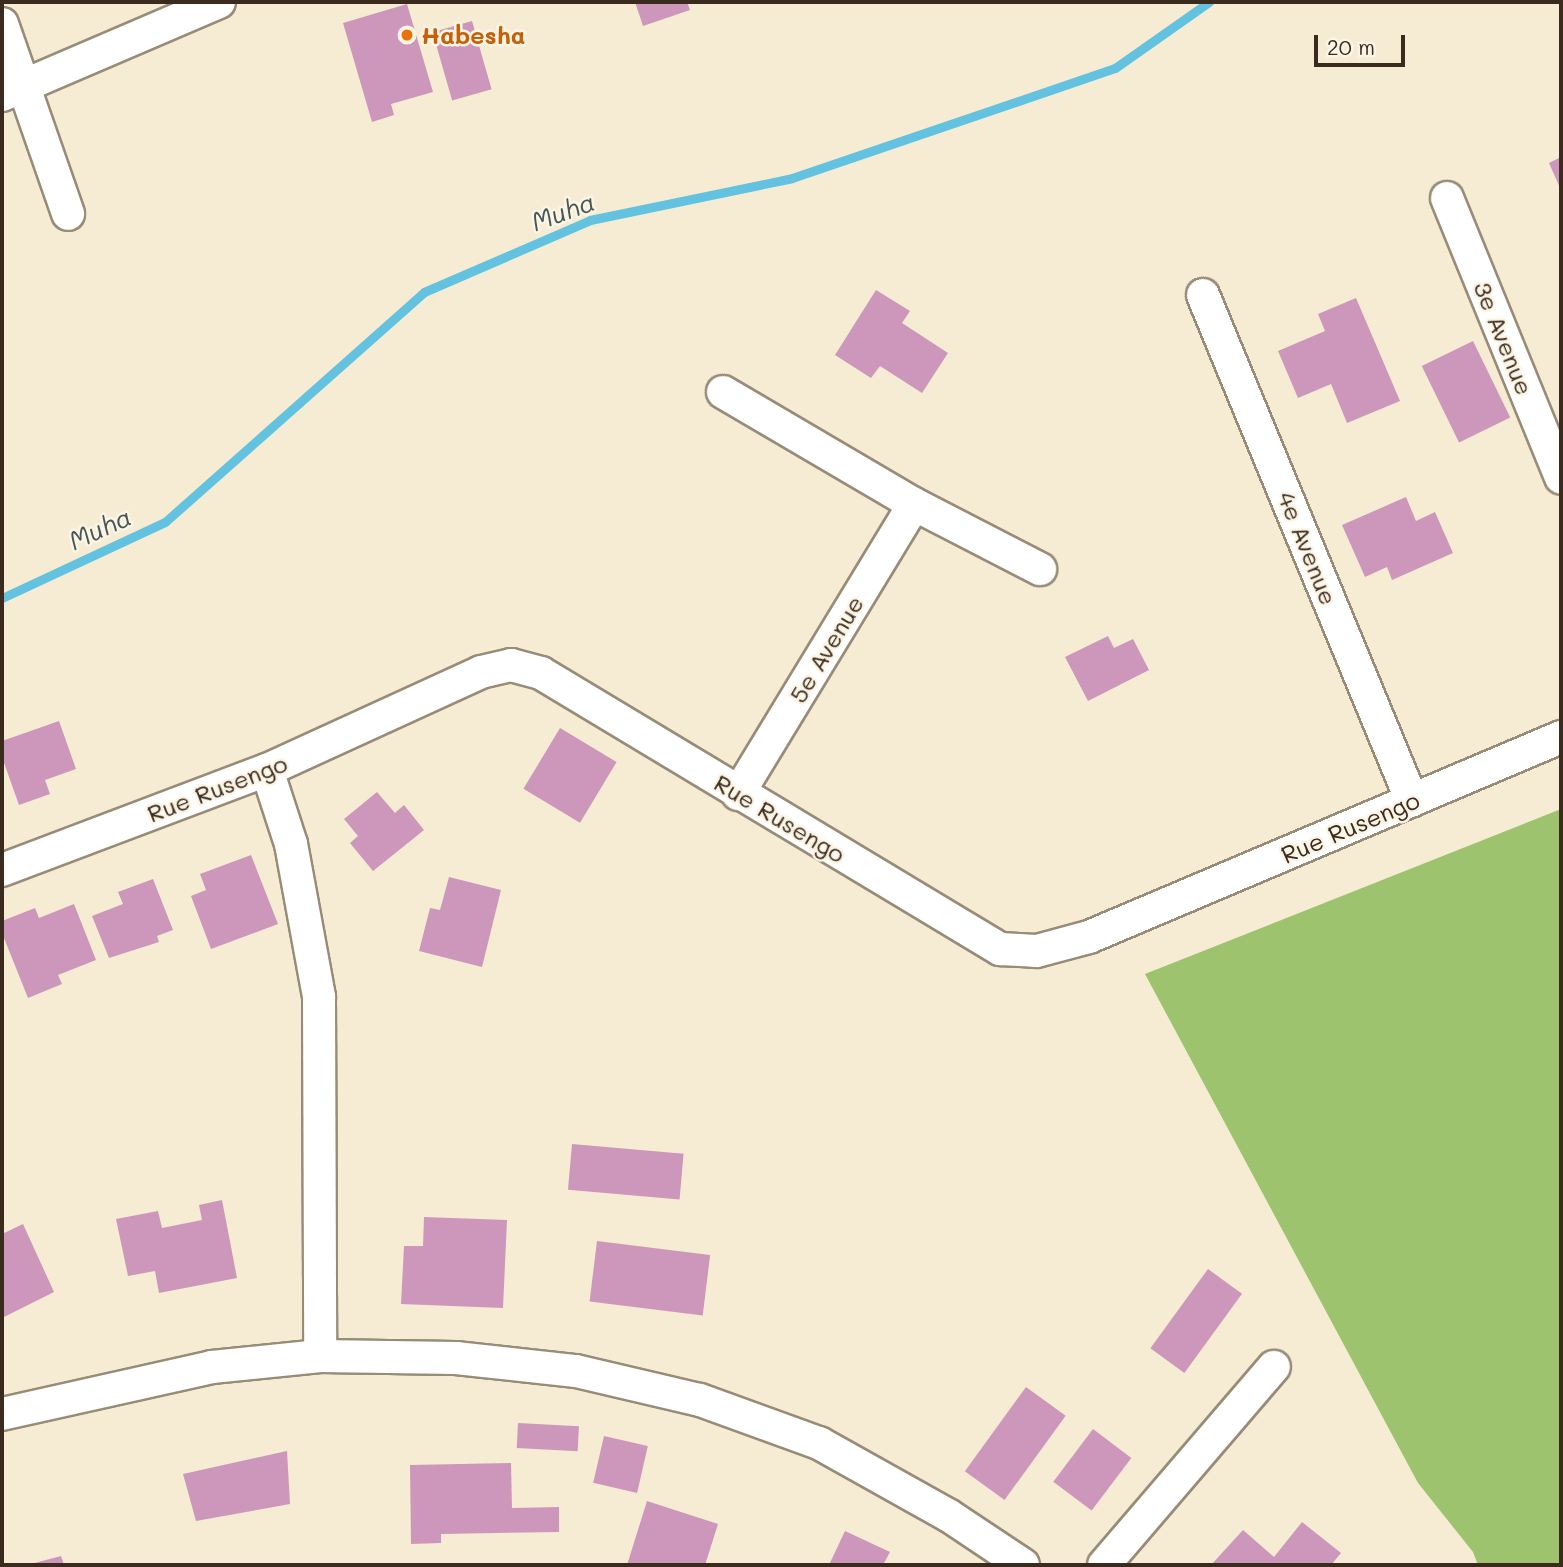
<!DOCTYPE html>
<style>
body{margin:0}
#map{position:relative;width:1563px;height:1567px;overflow:hidden;background:#f5ecd3;font-family:Mali,sans-serif}
div>[style]{position:absolute}
.green>*{inset:0;background:#9dc36e}
.stream>*{height:9px;margin:-4.5px;padding:0 4.5px;transform-origin:4.5px;border-radius:4.5px;background:#62c2e0}
.building>*{inset:0;background:#cd97bc;transform-origin:0 0}
.roads{filter:drop-shadow(2px 0 #988b78) drop-shadow(-2px 0 #988b78) drop-shadow(0 2px #988b78) drop-shadow(0 -2px #988b78)}
.street>*{height:32px;margin:-16px;padding:0 16px;transform-origin:16px;border-radius:16px;background:#fff}
.dots>*{width:19px;height:19px;translate:-50% -50%;box-sizing:border-box;border:4px solid #fcf5e5;border-radius:50%}
span{translate:-50% -50%;white-space:nowrap;text-align:center;line-height:1.15;-webkit-text-stroke:5px #fcf5e5;paint-order:stroke}
.food-label{font-size:24px;color:#c56008;font-weight:700}
.left{translate:0 -50%;text-align:left}
.street-label{font-size:24px;color:#3b2a1e}
.water-label{font-size:26px;color:#475858;font-style:italic}
.frame{position:absolute;inset:0;border:4px solid #3b2a1e;pointer-events:none}
.scale{position:absolute;left:1314px;top:35px;width:91px;height:32px;box-sizing:border-box;border:4px solid #3b2a1e;border-top:0;padding-left:9px;font-size:21px;line-height:24px;white-space:nowrap;color:#3b2a1e;-webkit-text-stroke:5px #fcf5e5;paint-order:stroke}
</style>
<div id="map">
<div class="green">
<div style="clip-path:polygon(1561px 809px,1561px 1565px,1478px 1565px,1473px 1552px,1418px 1483px,1145px 974px)"></div>
</div>
<div class="stream">
<div style="left:2px;top:598px;width:180px;rotate:-25deg"></div>
<div style="left:165px;top:522px;width:346px;rotate:-41.6deg"></div>
<div style="left:424px;top:292px;width:181px;rotate:-23.4deg"></div>
<div style="left:590px;top:220px;width:206px;rotate:-11.7deg"></div>
<div style="left:792px;top:178px;width:341px;rotate:-18.8deg"></div>
<div style="left:1115px;top:68px;width:115px;rotate:-35.1deg"></div>
</div>
<div class="building">
<div style="clip-path:polygon(635px 2px,687px 2px,690px 10px,643px 26px)"></div>
<div style="clip-path:polygon(407px 4px,433px 92px,391px 104px,394px 115px,372px 122px,343px 23px)"></div>
<div style="left:472px;top:21px;width:71px;height:41px;rotate:74deg"></div>
<div style="clip-path:polygon(1561px 157px,1561px 190px,1549px 163px)"></div>
<div style="clip-path:polygon(876px 290px,910px 311px,902px 323px,948px 353px,922px 393px,880px 366px,871px 378px,835px 355px)"></div>
<div style="clip-path:polygon(1356px 298px,1400px 401px,1347px 423px,1331px 384px,1298px 398px,1278px 351px,1325px 331px,1318px 314px)"></div>
<div style="left:1473px;top:341px;width:85px;height:57px;rotate:64deg"></div>
<div style="clip-path:polygon(1406px 497px,1416px 521px,1435px 512px,1453px 553px,1392px 580px,1387px 567px,1365px 577px,1342px 525px)"></div>
<div style="clip-path:polygon(1108px 636px,1114px 648px,1133px 639px,1149px 670px,1088px 701px,1065px 657px)"></div>
<div style="clip-path:polygon(59px 721px,76px 769px,45px 780px,50px 794px,19px 805px,2px 757px,2px 741px)"></div>
<div style="left:560px;top:728px;width:66px;height:71px;rotate:31deg"></div>
<div style="clip-path:polygon(377px 792px,395px 813px,404px 805px,424px 830px,373px 871px,350px 843px,358px 836px,344px 819px)"></div>
<div style="clip-path:polygon(251px 855px,278px 924px,211px 949px,191px 896px,206px 890px,200px 874px)"></div>
<div style="clip-path:polygon(449px 877px,501px 890px,482px 967px,419px 951px,430px 908px,440px 910px)"></div>
<div style="clip-path:polygon(153px 879px,173px 930px,157px 936px,159px 942px,109px 958px,92px 916px,123px 904px,118px 892px)"></div>
<div style="clip-path:polygon(74px 904px,96px 960px,58px 975px,62px 984px,28px 998px,2px 933px,2px 921px,35px 908px,39px 918px)"></div>
<div style="left:572px;top:1144px;width:112px;height:46px;rotate:5deg"></div>
<div style="clip-path:polygon(222px 1200px,237px 1278px,159px 1293px,155px 1271px,128px 1276px,116px 1219px,158px 1211px,162px 1228px,202px 1220px,199px 1205px)"></div>
<div style="clip-path:polygon(424px 1217px,507px 1220px,503px 1308px,401px 1304px,404px 1246px,423px 1246px)"></div>
<div style="clip-path:polygon(23px 1224px,54px 1292px,2px 1318px,2px 1234px)"></div>
<div style="left:597px;top:1241px;width:114px;height:61px;rotate:7deg"></div>
<div style="left:1208px;top:1269px;width:42px;height:98px;rotate:36deg"></div>
<div style="left:1026px;top:1387px;width:49px;height:104px;rotate:36deg"></div>
<div style="left:518px;top:1423px;width:61px;height:25px;rotate:3deg"></div>
<div style="left:1093px;top:1429px;width:48px;height:66px;rotate:37deg"></div>
<div style="left:604px;top:1436px;width:45px;height:48px;rotate:13deg"></div>
<div style="clip-path:polygon(287px 1451px,290px 1504px,196px 1521px,183px 1474px)"></div>
<div style="clip-path:polygon(511px 1463px,512px 1508px,559px 1507px,559px 1532px,441px 1534px,441px 1543px,411px 1544px,410px 1465px)"></div>
<div style="clip-path:polygon(647px 1501px,718px 1524px,705px 1565px,627px 1565px)"></div>
<div style="clip-path:polygon(1302px 1522px,1341px 1553px,1331px 1565px,1211px 1565px,1243px 1530px,1274px 1557px)"></div>
<div style="clip-path:polygon(845px 1531px,890px 1552px,883px 1565px,829px 1565px)"></div>
<div style="clip-path:polygon(61px 1556px,64px 1565px,31px 1565px,31px 1564px)"></div>
</div>
<div class="roads">
<div class="street">
<div style="left:2px;top:24px;width:201px;rotate:70.8deg"></div>
<div style="left:2px;top:95px;width:236px;rotate:-23.2deg"></div>
<div style="left:1447px;top:198px;width:302px;rotate:67.8deg"></div>
<div style="left:1203px;top:295px;width:547px;rotate:67.56deg"></div>
<div style="left:723px;top:392px;width:221px;rotate:30.4deg"></div>
<div style="left:914px;top:504px;width:142px;rotate:27.3deg"></div>
<div style="left:267px;top:770px;width:78px;rotate:72deg"></div>
<div style="left:291px;top:844px;width:156px;rotate:79.6deg"></div>
<div style="left:319px;top:997px;width:359px;rotate:89.8deg"></div>
<div style="left:738px;top:794px;width:339px;rotate:-58.7deg"></div>
<div style="left:2px;top:870px;width:283px;rotate:-20.7deg"></div>
<div style="left:267px;top:770px;width:235px;rotate:-24.6deg"></div>
<div style="left:481px;top:672px;width:31px;rotate:-13deg"></div>
<div style="left:511px;top:665px;width:31px;rotate:15deg"></div>
<div style="left:541px;top:673px;width:536px;rotate:31.02deg"></div>
<div style="left:1000px;top:949px;width:37px;rotate:3deg"></div>
<div style="left:1037px;top:951px;width:54px;rotate:-15.1deg"></div>
<div style="left:1089px;top:937px;width:513px;rotate:-22.96deg"></div>
<div style="left:2px;top:1414px;width:215px;rotate:-12.6deg"></div>
<div style="left:212px;top:1367px;width:109px;rotate:-5.8deg"></div>
<div style="left:320px;top:1356px;width:136px;rotate:0.8deg"></div>
<div style="left:456px;top:1358px;width:121px;rotate:6.2deg"></div>
<div style="left:576px;top:1371px;width:127px;rotate:13.2deg"></div>
<div style="left:700px;top:1400px;width:127px;rotate:19.9deg"></div>
<div style="left:819px;top:1443px;width:148px;rotate:29.2deg"></div>
<div style="left:948px;top:1515px;width:90px;rotate:33.7deg"></div>
<div style="left:1104px;top:1565px;width:261px;rotate:-49.4deg"></div>
</div>
</div>
<div class="dots">
<div style="left:407px;top:35px;background:#e8710a"></div>
</div>
<div class="food-label">
<span class="left" style="left:421px;top:35px">Habesha</span>
</div>
<div class="street-label">
<span style="left:1504px;top:338px;rotate:68deg">3e Avenue</span>
<span style="left:1308px;top:548px;rotate:68deg">4e Avenue</span>
<span style="left:826px;top:649px;rotate:-59deg">5e Avenue</span>
<span style="left:217px;top:788px;rotate:-21deg">Rue Rusengo</span>
<span style="left:780px;top:818px;rotate:31deg">Rue Rusengo</span>
<span style="left:1350px;top:827px;rotate:-23deg">Rue Rusengo</span>
</div>
<div class="water-label">
<span style="left:563px;top:212px;rotate:-20deg">Muha</span>
<span style="left:100px;top:529px;rotate:-25deg">Muha</span>
</div>
<div class="frame"></div>
<div class="scale">20 m</div>
</div>
